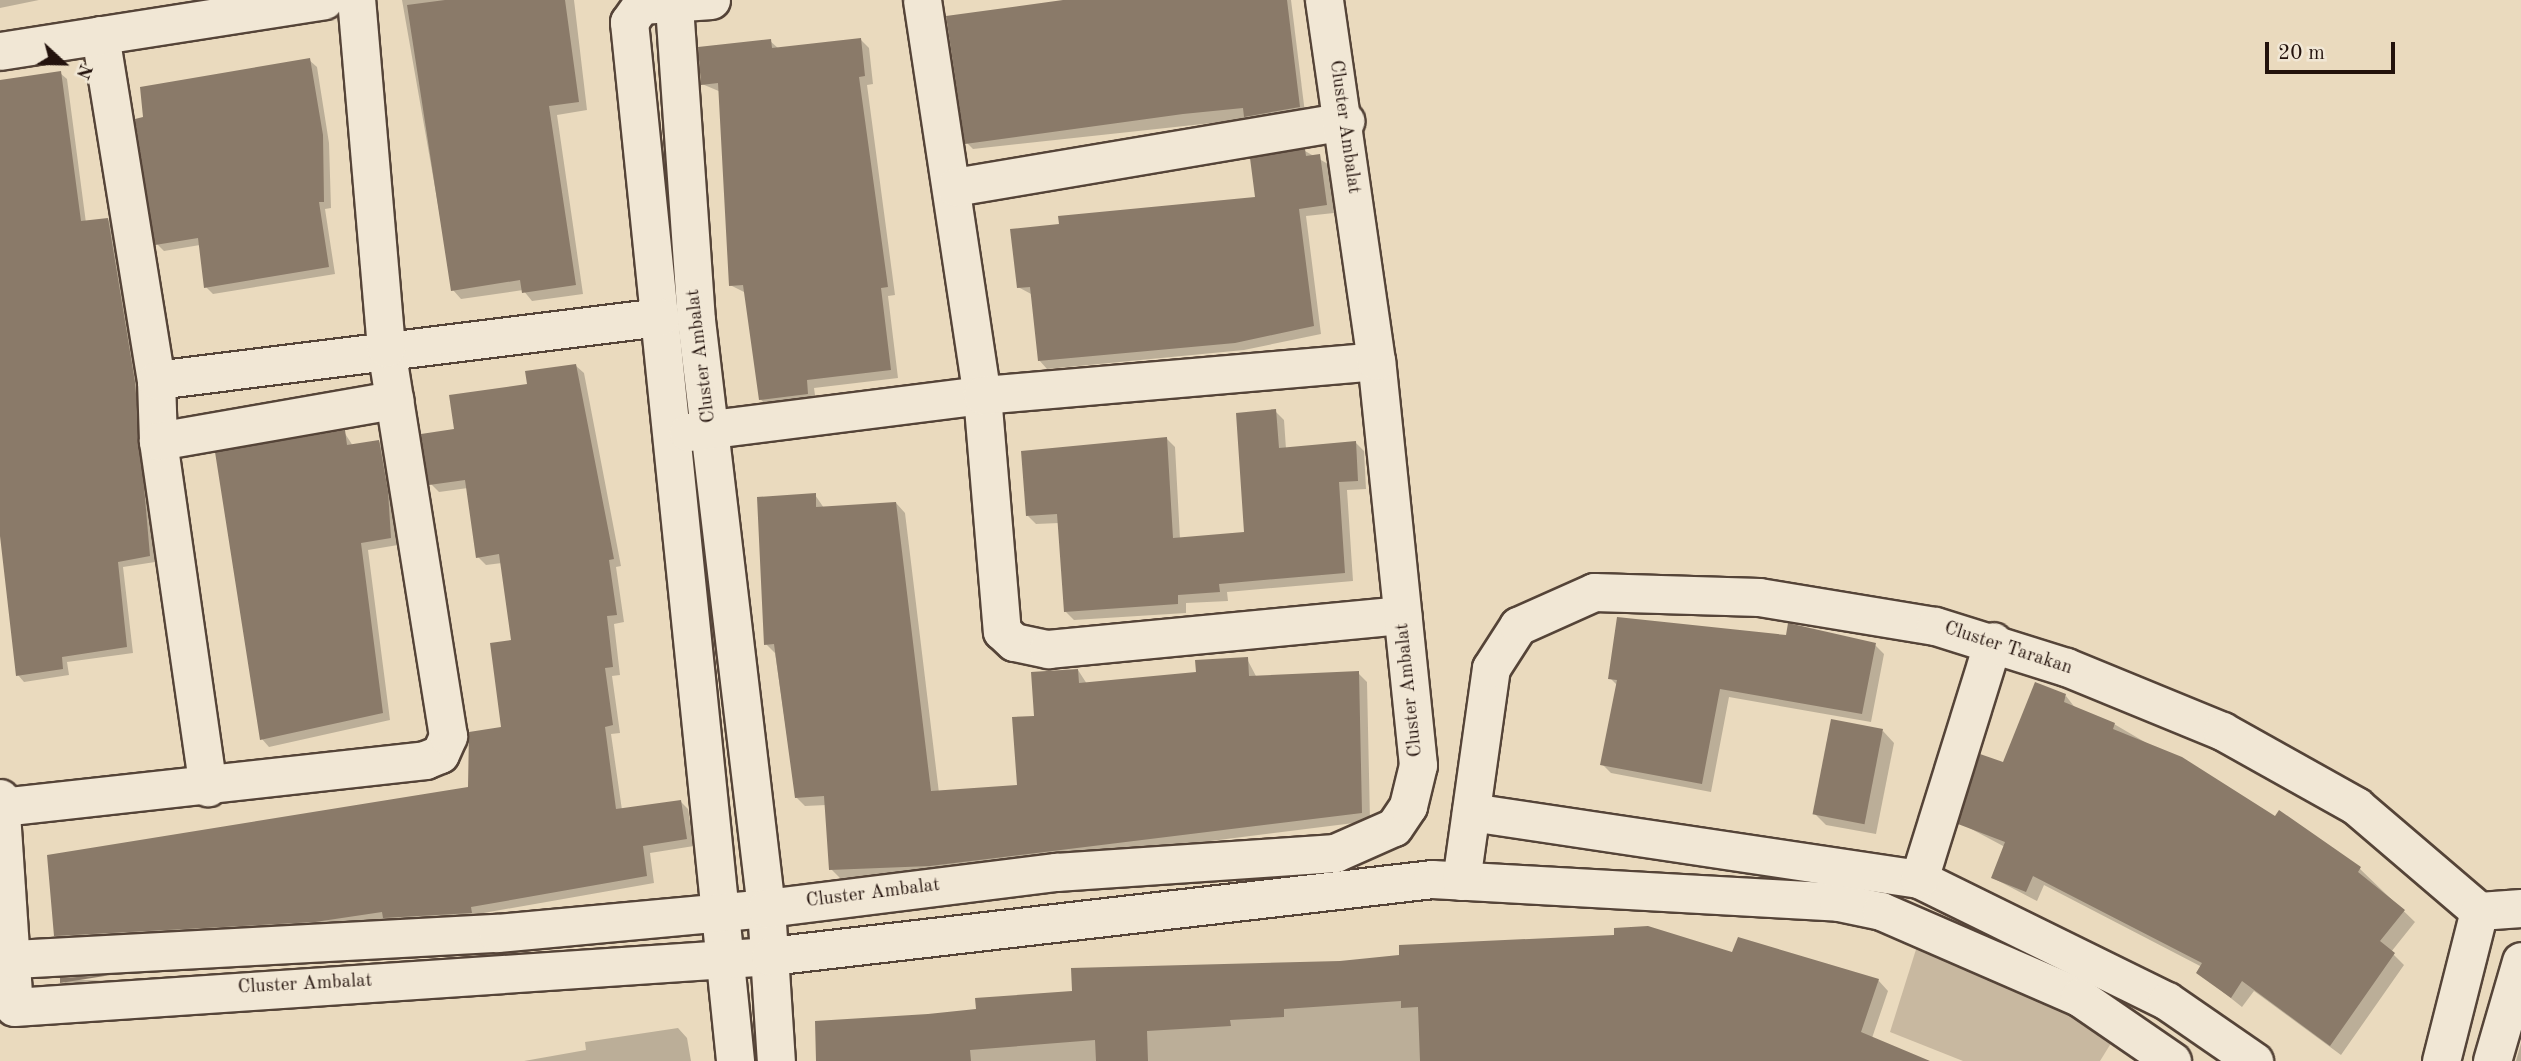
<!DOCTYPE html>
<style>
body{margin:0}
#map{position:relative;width:2521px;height:1061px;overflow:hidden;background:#eadabe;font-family:"Old Standard TT",serif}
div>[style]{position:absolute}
.green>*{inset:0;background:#c8b8a0}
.shadow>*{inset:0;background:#0003}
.building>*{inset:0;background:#8a7a69;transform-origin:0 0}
.roads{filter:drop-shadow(2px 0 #554438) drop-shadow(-2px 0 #554438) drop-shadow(0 2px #554438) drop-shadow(0 -2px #554438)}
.minor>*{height:37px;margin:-18.5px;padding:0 18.5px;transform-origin:18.5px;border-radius:18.5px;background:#f1e7d5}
span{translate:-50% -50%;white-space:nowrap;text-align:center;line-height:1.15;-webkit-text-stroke:6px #f1e7d5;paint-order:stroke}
.street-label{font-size:19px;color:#23120c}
.north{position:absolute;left:28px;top:28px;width:70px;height:70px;-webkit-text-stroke:5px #f1e7d5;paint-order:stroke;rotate:112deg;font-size:19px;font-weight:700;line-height:28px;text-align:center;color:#23120c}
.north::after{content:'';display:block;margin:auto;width:24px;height:32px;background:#23120c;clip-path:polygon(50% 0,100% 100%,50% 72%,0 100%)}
.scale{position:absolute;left:2265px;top:42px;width:130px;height:32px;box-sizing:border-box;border:4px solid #23120c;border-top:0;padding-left:9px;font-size:21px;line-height:24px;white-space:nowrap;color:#23120c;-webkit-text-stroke:5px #f1e7d5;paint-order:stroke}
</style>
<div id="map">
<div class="green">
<div style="clip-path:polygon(1919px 940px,2118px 1032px,2100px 1061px,1963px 1061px,1890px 1032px)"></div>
</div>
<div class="shadow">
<div style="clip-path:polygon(0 0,39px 0,0 8px)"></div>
<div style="clip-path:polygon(402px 0,574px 0,587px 110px,557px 115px,583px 294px,532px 301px,523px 290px,461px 299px,453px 290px)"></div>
<div style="clip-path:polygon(1082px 0,1291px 0,1305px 113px,973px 149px,967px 143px)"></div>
<div style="clip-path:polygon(861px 40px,869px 48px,873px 84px,867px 85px,895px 295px,888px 296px,898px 378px,814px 388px,816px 402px,769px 407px,760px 399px,746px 293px,730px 285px,721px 92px,702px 84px,770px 41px,779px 49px)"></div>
<div style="clip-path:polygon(309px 60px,317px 67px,329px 143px,331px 208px,325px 209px,335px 274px,213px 294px,206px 287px,200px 245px,164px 251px,157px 244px)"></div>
<div style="clip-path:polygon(60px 73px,67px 79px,86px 223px,108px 220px,114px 226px,141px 389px,155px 562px,123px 567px,133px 653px,67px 662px,69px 675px,24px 682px,18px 675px,0 529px,0 83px)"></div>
<div style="clip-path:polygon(1305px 151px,1328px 164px,1334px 213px,1306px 216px,1321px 334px,1244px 350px,1047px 369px,1039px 360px,1033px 295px,1018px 287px,1257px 198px)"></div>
<div style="clip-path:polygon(576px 366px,584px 373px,621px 566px,616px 567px,624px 622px,614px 624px,620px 675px,612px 676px,620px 733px,611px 734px,622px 810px,680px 801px,688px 809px,694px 846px,650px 853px,654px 883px,478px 914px,479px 921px,392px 925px,387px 920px,63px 943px,55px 935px,470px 789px,503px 728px,513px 641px,502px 563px,486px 565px,478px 557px,468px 488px,439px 492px,431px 484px,456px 431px)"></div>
<div style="clip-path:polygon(1275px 411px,1284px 420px,1286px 449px,1355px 442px,1364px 451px,1366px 489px,1347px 490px,1353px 581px,1227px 592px,1228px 601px,1186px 603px,1186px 613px,1074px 620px,1065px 611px,1059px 523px,1036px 524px,1028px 516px,1166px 438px,1175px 447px,1180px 539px,1246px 534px)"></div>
<div style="clip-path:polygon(344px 432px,353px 446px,379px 442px,387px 450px,395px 500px,398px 545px,368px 550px,390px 720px,269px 747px,262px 739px)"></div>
<div style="clip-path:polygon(815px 495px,824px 508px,896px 503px,905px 513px,939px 793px,1019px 787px,1036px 718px,1078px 670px,1087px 684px,1198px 674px,1247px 659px,1257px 678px,1358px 673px,1367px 682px,1370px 821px,940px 875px,840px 878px,831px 869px,826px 805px,805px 806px,796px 797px,775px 653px,766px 644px)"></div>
<div style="clip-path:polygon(1875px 645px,1884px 654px,1871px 722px,1729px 697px,1711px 792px,1611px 773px,1602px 764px,1618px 686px,1610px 678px)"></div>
<div style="clip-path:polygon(2066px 696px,2076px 709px,2114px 724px,2275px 818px,2279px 812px,2360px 869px,2415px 922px,2391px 952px,2404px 965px,2341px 1055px,2254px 991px,2242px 1007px,2198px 972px,2202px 967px,2044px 885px,2037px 901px,1993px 878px,2005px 847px,1960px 823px)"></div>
<div style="clip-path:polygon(1883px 731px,1894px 743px,1876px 834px,1826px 825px,1814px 813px)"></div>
<div style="clip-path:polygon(1734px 955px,1878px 980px,1888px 991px,1872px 1038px,1927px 1061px,818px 1061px)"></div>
<div style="clip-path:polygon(62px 979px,111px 981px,120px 990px,73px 994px)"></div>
<div style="clip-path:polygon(678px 1028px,687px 1038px,691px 1061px,524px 1061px,586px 1050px,585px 1042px)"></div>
<div style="clip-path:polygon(2521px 1043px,2521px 1061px,2516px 1061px)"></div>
</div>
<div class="building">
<div style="clip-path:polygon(445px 0,565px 0,579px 102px,549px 106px,576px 285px,522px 293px,520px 280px,451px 291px,407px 5px)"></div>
<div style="clip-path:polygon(1063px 0,1287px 0,1300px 107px,1244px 117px,1243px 108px,1183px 114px,965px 144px,946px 16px)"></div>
<div style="clip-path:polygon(861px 38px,865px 76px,859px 77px,888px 287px,881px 288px,891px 370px,807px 380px,808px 394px,759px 400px,743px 285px,729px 286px,718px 83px,701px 85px,698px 47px,771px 39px,772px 48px)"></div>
<div style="clip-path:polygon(310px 58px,323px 135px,324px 202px,319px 202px,329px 267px,204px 288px,198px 238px,155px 245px,135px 119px,143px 117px,140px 87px)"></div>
<div style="clip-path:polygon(61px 71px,81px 221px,108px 218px,135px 382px,150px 556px,118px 562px,127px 647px,62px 657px,63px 669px,16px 676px,0 536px,0 80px)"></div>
<div style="clip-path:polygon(1305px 149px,1306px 156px,1320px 154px,1327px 205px,1299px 209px,1314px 326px,1235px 343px,1038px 361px,1030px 287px,1017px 288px,1010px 229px,1059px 224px,1058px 216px,1255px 197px,1250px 158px)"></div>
<div style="clip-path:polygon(576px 364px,614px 559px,609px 560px,617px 615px,607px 616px,613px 667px,605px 668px,613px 725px,605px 727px,616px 809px,681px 800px,687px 839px,643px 846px,647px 876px,471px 907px,472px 913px,383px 918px,382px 912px,315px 922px,54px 936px,47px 855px,468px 787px,469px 732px,501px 727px,490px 643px,511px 640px,499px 554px,476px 558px,465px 480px,429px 485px,421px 434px,454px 429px,449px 395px,527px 384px,525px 371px)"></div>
<div style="clip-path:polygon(1276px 409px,1279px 448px,1356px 441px,1358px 481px,1339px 482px,1345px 573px,1219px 584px,1220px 592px,1178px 595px,1178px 604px,1064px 612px,1057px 514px,1026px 516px,1021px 451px,1167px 437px,1173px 538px,1244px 532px,1236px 413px)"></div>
<div style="clip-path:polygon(345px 430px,347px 445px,379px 440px,388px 491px,391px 538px,361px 543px,383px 713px,260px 740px,215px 452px)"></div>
<div style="clip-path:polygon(816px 493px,816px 507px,896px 502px,931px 791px,1017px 785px,1012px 717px,1034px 716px,1031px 672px,1078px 669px,1079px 683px,1196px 672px,1195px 660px,1248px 657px,1249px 676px,1359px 671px,1362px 813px,930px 866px,829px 870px,824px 796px,795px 798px,774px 644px,764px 645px,757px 497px)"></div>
<div style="clip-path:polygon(1617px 617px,1786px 635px,1788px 623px,1876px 643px,1862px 714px,1720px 689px,1702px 784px,1600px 765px,1617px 680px,1608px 679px)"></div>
<div style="clip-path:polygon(2035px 682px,2066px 694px,2064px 702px,2115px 723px,2113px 729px,2182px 757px,2275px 816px,2279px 810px,2361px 867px,2358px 872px,2405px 910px,2380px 941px,2395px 953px,2330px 1046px,2242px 981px,2231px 998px,2196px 973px,2202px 963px,2033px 876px,2026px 892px,1991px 878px,2005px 842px,1958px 824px,1980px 754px,2003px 762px)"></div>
<div style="left:1831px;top:719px;width:53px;height:97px;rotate:11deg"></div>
<div style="clip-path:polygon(1648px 926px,1732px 952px,1738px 937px,1879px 979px,1861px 1032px,1930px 1061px,1420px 1061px,1418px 1007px,1401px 1008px,1401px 1001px,1284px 1009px,1284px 1017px,1230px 1020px,1231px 1026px,1147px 1031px,1148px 1061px,1096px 1061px,1095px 1040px,970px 1050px,971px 1061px,816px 1061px,815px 1021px,928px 1014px,976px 1009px,975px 998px,1072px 991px,1071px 968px,1340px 961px,1399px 955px,1399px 945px,1614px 935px,1614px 928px)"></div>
<div style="clip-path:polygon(111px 975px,60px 983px,60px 978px)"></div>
</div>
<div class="roads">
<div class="minor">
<div style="left:711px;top:0;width:70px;rotate:175.9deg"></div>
<div style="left:641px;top:5px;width:21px;rotate:125deg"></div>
<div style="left:629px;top:22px;width:1044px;rotate:84.17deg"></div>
<div style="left:922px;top:0;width:400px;rotate:81.4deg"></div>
<div style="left:982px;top:395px;width:237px;rotate:85.2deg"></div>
<div style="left:1002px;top:631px;width:16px;rotate:43deg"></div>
<div style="left:1014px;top:642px;width:35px;rotate:12deg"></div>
<div style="left:1048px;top:649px;width:356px;rotate:-5.5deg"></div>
<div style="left:674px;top:6px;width:315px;rotate:86deg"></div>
<div style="left:696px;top:320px;width:592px;rotate:83.21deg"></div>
<div style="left:766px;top:908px;width:153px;rotate:86.3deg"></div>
<div style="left:100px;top:35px;width:350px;rotate:80.8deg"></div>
<div style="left:156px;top:380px;width:61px;rotate:88.1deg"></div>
<div style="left:158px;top:441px;width:350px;rotate:81.8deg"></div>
<div style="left:0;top:51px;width:328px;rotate:-8.9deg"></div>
<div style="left:955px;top:187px;width:396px;rotate:-9.6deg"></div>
<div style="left:156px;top:380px;width:508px;rotate:-7.13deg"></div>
<div style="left:688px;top:432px;width:296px;rotate:-7.2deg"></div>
<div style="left:982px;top:395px;width:395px;rotate:-4.9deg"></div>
<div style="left:158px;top:441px;width:240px;rotate:-9.9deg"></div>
<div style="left:0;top:798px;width:209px;rotate:86.2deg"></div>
<div style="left:14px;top:1007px;width:758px;rotate:-3.86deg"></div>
<div style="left:770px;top:956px;width:666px;rotate:-6.63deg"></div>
<div style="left:1432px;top:879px;width:407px;rotate:3.2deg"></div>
<div style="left:1838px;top:902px;width:44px;rotate:11.8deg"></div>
<div style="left:1881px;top:911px;width:216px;rotate:23.5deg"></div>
<div style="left:2079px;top:997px;width:113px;rotate:34.5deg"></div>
<div style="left:1px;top:807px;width:427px;rotate:-6.3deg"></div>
<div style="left:425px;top:760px;width:16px;rotate:-22deg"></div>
<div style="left:440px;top:754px;width:20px;rotate:-66deg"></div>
<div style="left:448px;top:736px;width:393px;rotate:-99.1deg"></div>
<div style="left:386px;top:348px;width:349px;rotate:-94.9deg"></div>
<div style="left:1471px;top:812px;width:453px;rotate:8.5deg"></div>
<div style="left:1919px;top:879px;width:276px;rotate:26.2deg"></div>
<div style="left:2167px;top:1001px;width:106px;rotate:34.6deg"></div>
<div style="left:1919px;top:879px;width:249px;rotate:-72.7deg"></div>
<div style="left:1461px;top:881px;width:215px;rotate:-82deg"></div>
<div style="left:1491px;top:668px;width:50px;rotate:-57.3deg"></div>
<div style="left:1518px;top:626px;width:83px;rotate:-24.1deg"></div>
<div style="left:1594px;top:592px;width:165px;rotate:1.7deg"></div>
<div style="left:1759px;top:597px;width:178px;rotate:9.4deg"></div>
<div style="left:1935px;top:626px;width:137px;rotate:17.4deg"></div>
<div style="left:2066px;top:667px;width:169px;rotate:22.3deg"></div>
<div style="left:2222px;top:731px;width:154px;rotate:29.2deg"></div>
<div style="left:2356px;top:806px;width:162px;rotate:40.5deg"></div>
<div style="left:2479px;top:911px;width:42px;rotate:-4.1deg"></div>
<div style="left:14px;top:959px;width:484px;rotate:-3.1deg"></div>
<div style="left:497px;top:933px;width:270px;rotate:-5.3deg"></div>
<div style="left:766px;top:908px;width:292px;rotate:-7.1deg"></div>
<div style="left:1056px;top:872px;width:280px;rotate:-3.9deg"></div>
<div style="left:1335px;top:853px;width:64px;rotate:-23.8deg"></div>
<div style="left:1394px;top:827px;width:25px;rotate:-56deg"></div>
<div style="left:1408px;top:806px;width:42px;rotate:-76.3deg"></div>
<div style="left:1418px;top:765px;width:406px;rotate:-95.9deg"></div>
<div style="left:1376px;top:361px;width:365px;rotate:-98.2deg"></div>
<div style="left:2441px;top:1061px;width:155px;rotate:-75.8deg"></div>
<div style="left:2492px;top:1061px;width:104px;rotate:-73.8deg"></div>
</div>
</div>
<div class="street-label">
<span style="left:1344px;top:127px;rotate:82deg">Cluster Ambalat</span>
<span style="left:702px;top:356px;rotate:-97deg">Cluster Ambalat</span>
<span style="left:2008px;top:649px;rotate:18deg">Cluster Tarakan</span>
<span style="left:1410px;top:690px;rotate:-96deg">Cluster Ambalat</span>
<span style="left:873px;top:894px;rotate:-7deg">Cluster Ambalat</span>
<span style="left:305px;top:985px;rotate:-3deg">Cluster Ambalat</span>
</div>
<div class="north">N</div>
<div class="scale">20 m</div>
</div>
